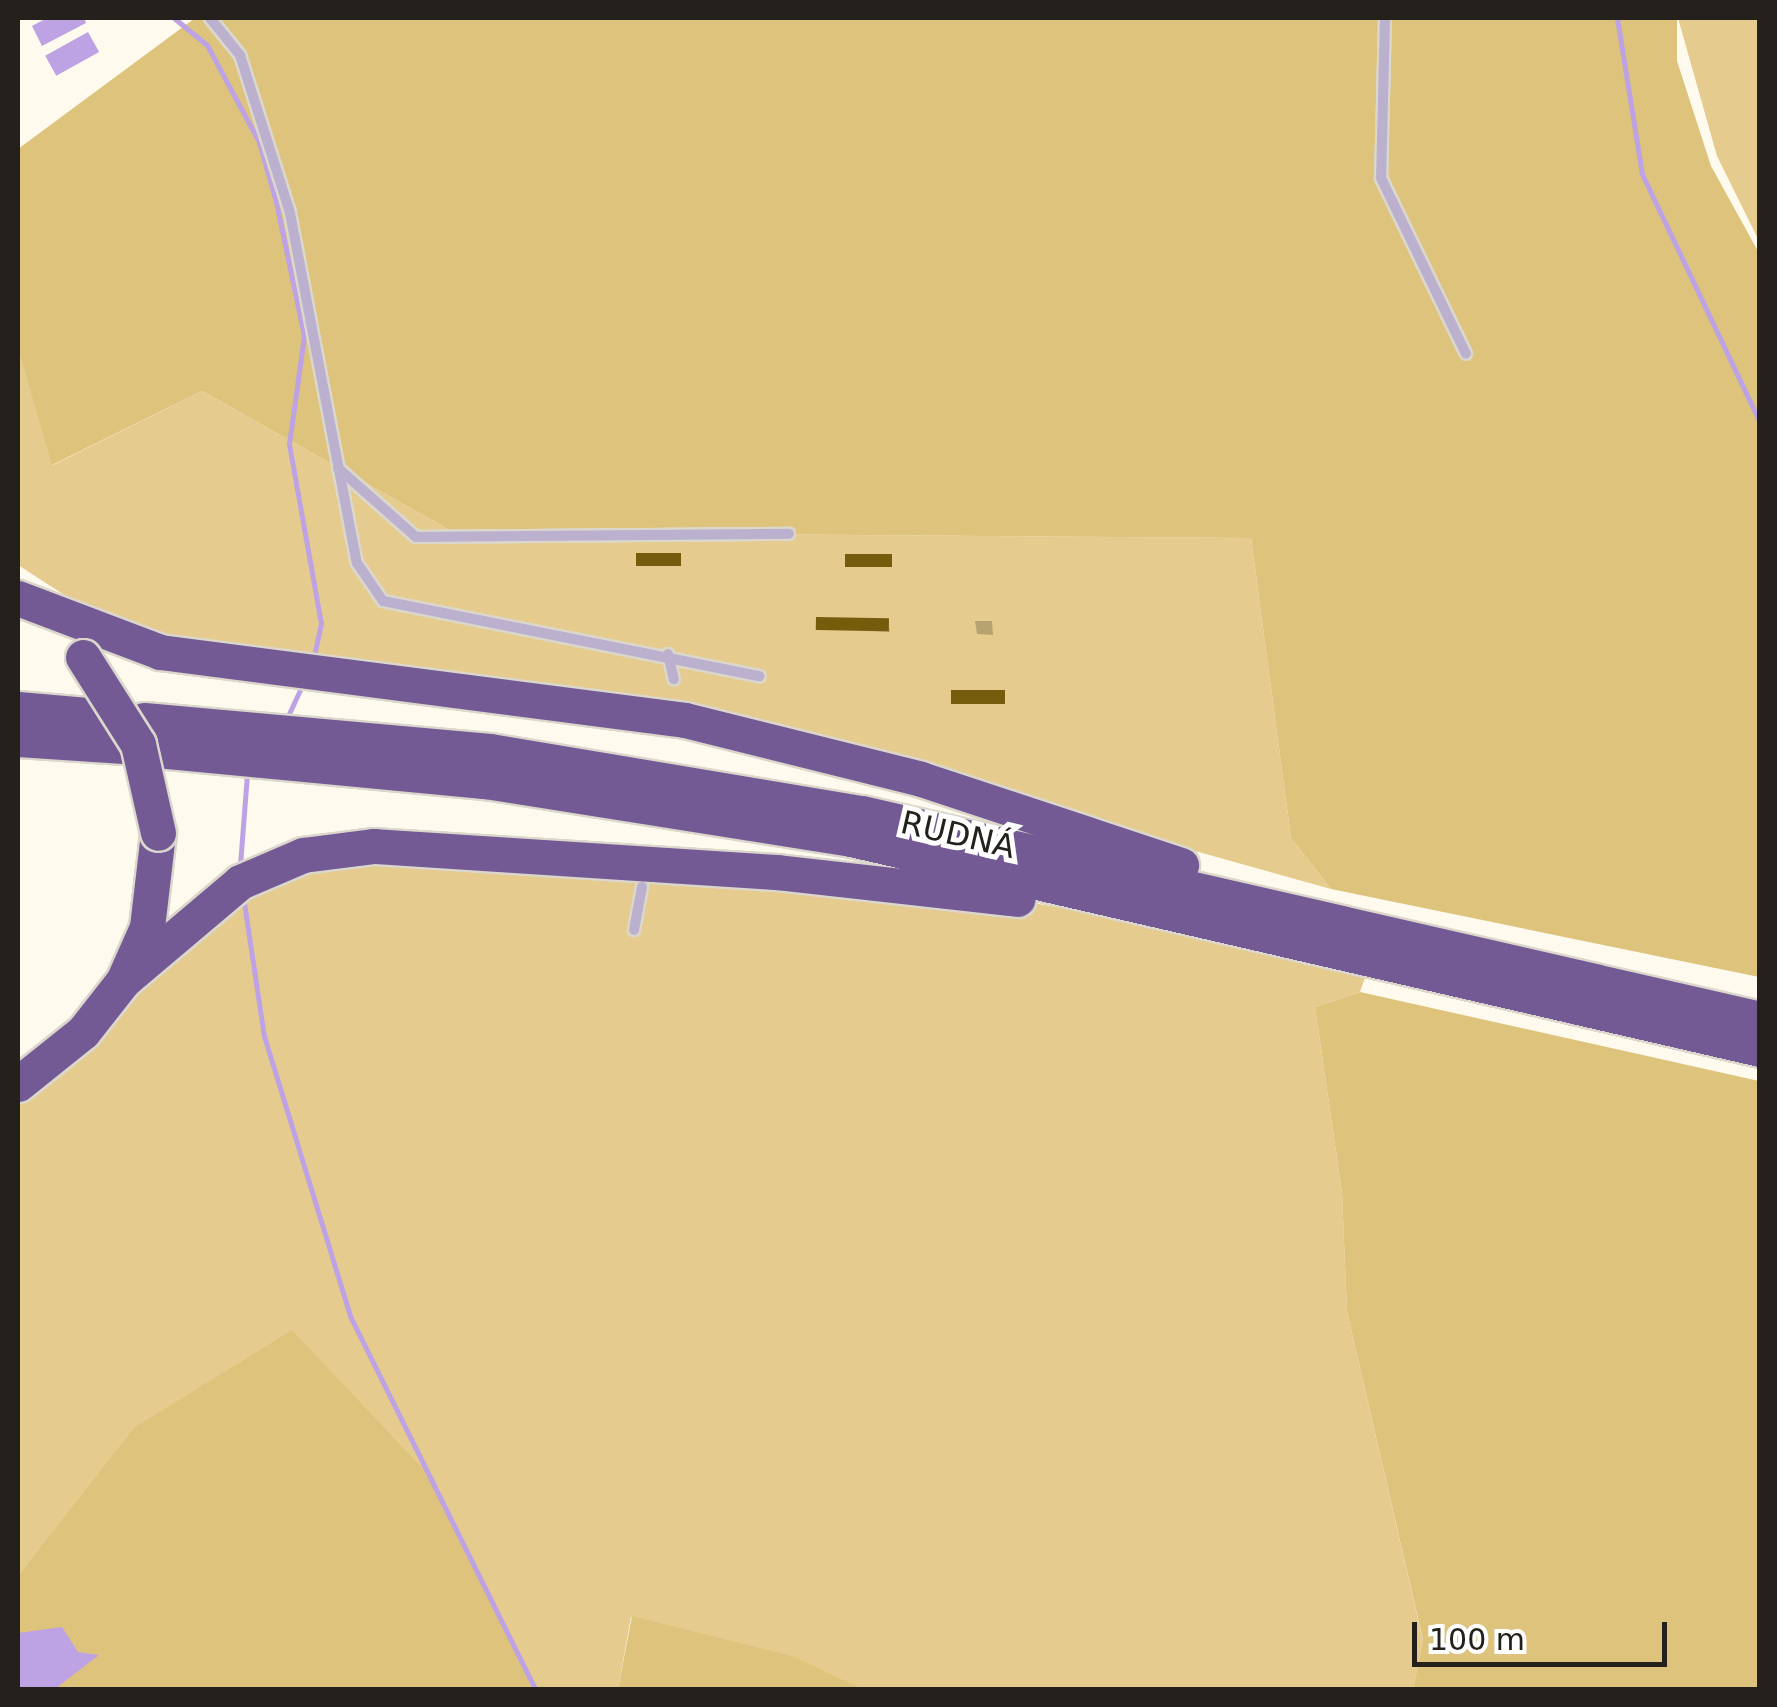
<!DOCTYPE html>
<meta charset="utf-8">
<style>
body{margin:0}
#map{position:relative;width:1777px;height:1707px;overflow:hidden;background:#fefaee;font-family:"DejaVu Sans",sans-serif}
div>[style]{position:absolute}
.green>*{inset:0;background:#e5cc8e}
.forest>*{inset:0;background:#dec37c}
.water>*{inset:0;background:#bda3e4;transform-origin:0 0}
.shadow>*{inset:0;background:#0003}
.stream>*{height:5px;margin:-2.5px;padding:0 2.5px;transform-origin:2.5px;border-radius:2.5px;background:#bda3e4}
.building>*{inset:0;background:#755c0d;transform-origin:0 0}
.roads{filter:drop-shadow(2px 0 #dbd7cc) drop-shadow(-2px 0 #dbd7cc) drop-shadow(0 2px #dbd7cc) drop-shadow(0 -2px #dbd7cc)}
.lane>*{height:10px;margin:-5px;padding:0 5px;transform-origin:5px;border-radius:5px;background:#bbb0cd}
.highway>*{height:35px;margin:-17.5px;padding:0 17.5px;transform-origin:17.5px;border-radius:17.5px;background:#735a95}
.bridges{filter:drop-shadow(2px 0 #dbd7cc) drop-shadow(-2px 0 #dbd7cc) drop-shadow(0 2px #dbd7cc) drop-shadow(0 -2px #dbd7cc)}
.highway-bridge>*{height:35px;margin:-17.5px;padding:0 17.5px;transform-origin:17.5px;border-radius:17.5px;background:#735a95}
span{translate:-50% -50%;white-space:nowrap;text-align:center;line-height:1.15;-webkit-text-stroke:10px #fff;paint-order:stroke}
.street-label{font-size:32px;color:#24211c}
.frame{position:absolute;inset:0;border:20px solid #24211c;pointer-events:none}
.scale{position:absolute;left:1412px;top:1622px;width:255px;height:45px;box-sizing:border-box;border:5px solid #24211c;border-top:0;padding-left:12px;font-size:30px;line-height:35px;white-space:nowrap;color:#24211c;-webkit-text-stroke:8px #fff;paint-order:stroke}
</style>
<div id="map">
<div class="green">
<div style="clip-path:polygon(1678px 18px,1759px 18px,1759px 241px,1717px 156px)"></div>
<div style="clip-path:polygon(18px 349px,53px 465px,202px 391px,453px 532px,1251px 538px,1291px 838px,1331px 889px,665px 703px,275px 655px,106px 622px,18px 565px)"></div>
<div style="clip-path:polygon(303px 855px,969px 892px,1371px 961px,1360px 992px,1315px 1007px,1342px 1193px,1347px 1312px,1423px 1641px,1413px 1689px,858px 1689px,631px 1617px,618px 1689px,536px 1689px,522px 1663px,76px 1505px,18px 1576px,18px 1084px)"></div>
</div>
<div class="forest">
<div style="clip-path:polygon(195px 18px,1677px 18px,1677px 61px,1711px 166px,1759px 253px,1759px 977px,1331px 889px,1291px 838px,1251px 538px,453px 532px,202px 391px,52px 465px,18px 349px,18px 149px)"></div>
<div style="clip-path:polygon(1360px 992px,1759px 1081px,1759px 1689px,1413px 1689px,1423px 1640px,1347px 1312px,1342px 1193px,1315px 1007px)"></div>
<div style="clip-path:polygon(292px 1330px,428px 1474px,536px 1689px,18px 1690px,18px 1576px,134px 1428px)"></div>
<div style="clip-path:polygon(632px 1616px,792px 1656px,862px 1689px,618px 1689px)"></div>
</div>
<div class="water">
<div style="clip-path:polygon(47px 18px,84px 18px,86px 23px,42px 46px,32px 26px)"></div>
<div style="left:88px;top:32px;width:23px;height:49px;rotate:61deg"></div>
<div style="clip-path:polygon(62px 1627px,78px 1652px,99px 1655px,55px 1689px,18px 1689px,18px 1633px)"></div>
</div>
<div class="shadow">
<div style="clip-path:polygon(888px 621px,890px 632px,818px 629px)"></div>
<div style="clip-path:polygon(975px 621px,992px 621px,993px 635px,977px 634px)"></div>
</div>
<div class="stream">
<div style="left:174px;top:18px;width:43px;rotate:39.3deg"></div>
<div style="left:207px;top:45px;width:110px;rotate:61.8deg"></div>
<div style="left:259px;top:142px;width:62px;rotate:74.2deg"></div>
<div style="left:276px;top:202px;width:137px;rotate:78.2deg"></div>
<div style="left:304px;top:336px;width:109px;rotate:97.9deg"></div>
<div style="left:289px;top:444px;width:182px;rotate:79.9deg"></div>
<div style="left:321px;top:623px;width:34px;rotate:102deg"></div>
<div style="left:1617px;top:18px;width:158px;rotate:80.9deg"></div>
<div style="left:1642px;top:174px;width:276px;rotate:64.6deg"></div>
<div style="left:286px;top:720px;width:38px;rotate:-65deg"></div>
<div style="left:240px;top:865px;width:91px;rotate:-85.6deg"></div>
<div style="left:243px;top:896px;width:142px;rotate:81.5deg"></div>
<div style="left:264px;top:1036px;width:293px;rotate:72.9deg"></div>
<div style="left:350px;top:1316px;width:418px;rotate:63.6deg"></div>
</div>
<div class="building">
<div style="left:636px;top:553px;width:45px;height:13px"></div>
<div style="left:892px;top:554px;width:13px;height:47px;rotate:90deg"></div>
<div style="left:816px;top:617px;width:73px;height:13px;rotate:1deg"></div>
<div style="left:951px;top:690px;width:54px;height:14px"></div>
</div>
<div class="roads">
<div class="lane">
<div style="left:210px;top:18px;width:48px;rotate:51deg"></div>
<div style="left:240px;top:55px;width:166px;rotate:72.4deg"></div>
<div style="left:290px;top:213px;width:356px;rotate:79.2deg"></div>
<div style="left:357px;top:563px;width:46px;rotate:55.6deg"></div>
<div style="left:383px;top:601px;width:384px;rotate:11.3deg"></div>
<div style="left:1385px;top:18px;width:160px;rotate:91.4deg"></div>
<div style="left:1381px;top:178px;width:195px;rotate:64.2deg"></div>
<div style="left:338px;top:468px;width:104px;rotate:41.5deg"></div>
<div style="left:416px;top:537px;width:373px;rotate:-0.5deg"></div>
<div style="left:668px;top:654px;width:26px;rotate:77deg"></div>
<div style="left:634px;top:930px;width:44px;rotate:-79.5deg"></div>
</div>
<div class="highway">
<div style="left:18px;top:598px;width:152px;rotate:20.8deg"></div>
<div style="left:160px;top:652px;width:529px;rotate:7.38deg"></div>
<div style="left:685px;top:720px;width:243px;rotate:14deg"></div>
<div style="left:921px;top:779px;width:274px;rotate:18.3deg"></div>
<div style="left:18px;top:709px;width:92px;rotate:5deg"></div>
<div style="left:144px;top:720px;width:347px;rotate:5.1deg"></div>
<div style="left:490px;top:751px;width:377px;rotate:9.5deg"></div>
<div style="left:862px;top:813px;width:921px;rotate:12.92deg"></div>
<div style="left:18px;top:739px;width:106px;rotate:3.8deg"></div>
<div style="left:156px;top:750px;width:330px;rotate:5.4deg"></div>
<div style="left:485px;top:781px;width:371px;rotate:9deg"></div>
<div style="left:851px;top:839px;width:933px;rotate:13.01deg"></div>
<div style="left:123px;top:981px;width:153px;rotate:-40.2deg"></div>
<div style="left:240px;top:882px;width:69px;rotate:-23.2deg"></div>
<div style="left:303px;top:855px;width:72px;rotate:-7.2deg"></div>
<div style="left:374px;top:846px;width:404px;rotate:3.7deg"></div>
<div style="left:777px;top:872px;width:242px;rotate:6.4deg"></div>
<div style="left:18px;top:1084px;width:83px;rotate:-38.7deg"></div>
<div style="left:83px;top:1032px;width:65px;rotate:-51.9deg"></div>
<div style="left:123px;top:981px;width:59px;rotate:-66deg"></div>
<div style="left:147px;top:927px;width:95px;rotate:-83.3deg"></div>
</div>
</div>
<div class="bridges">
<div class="highway-bridge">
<div style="left:83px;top:657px;width:103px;rotate:57.7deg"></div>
<div style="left:138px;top:744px;width:91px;rotate:77.3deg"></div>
</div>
</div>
<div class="street-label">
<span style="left:958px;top:835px;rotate:13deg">RUDNÁ</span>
</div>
<div class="frame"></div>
<div class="scale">100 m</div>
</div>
